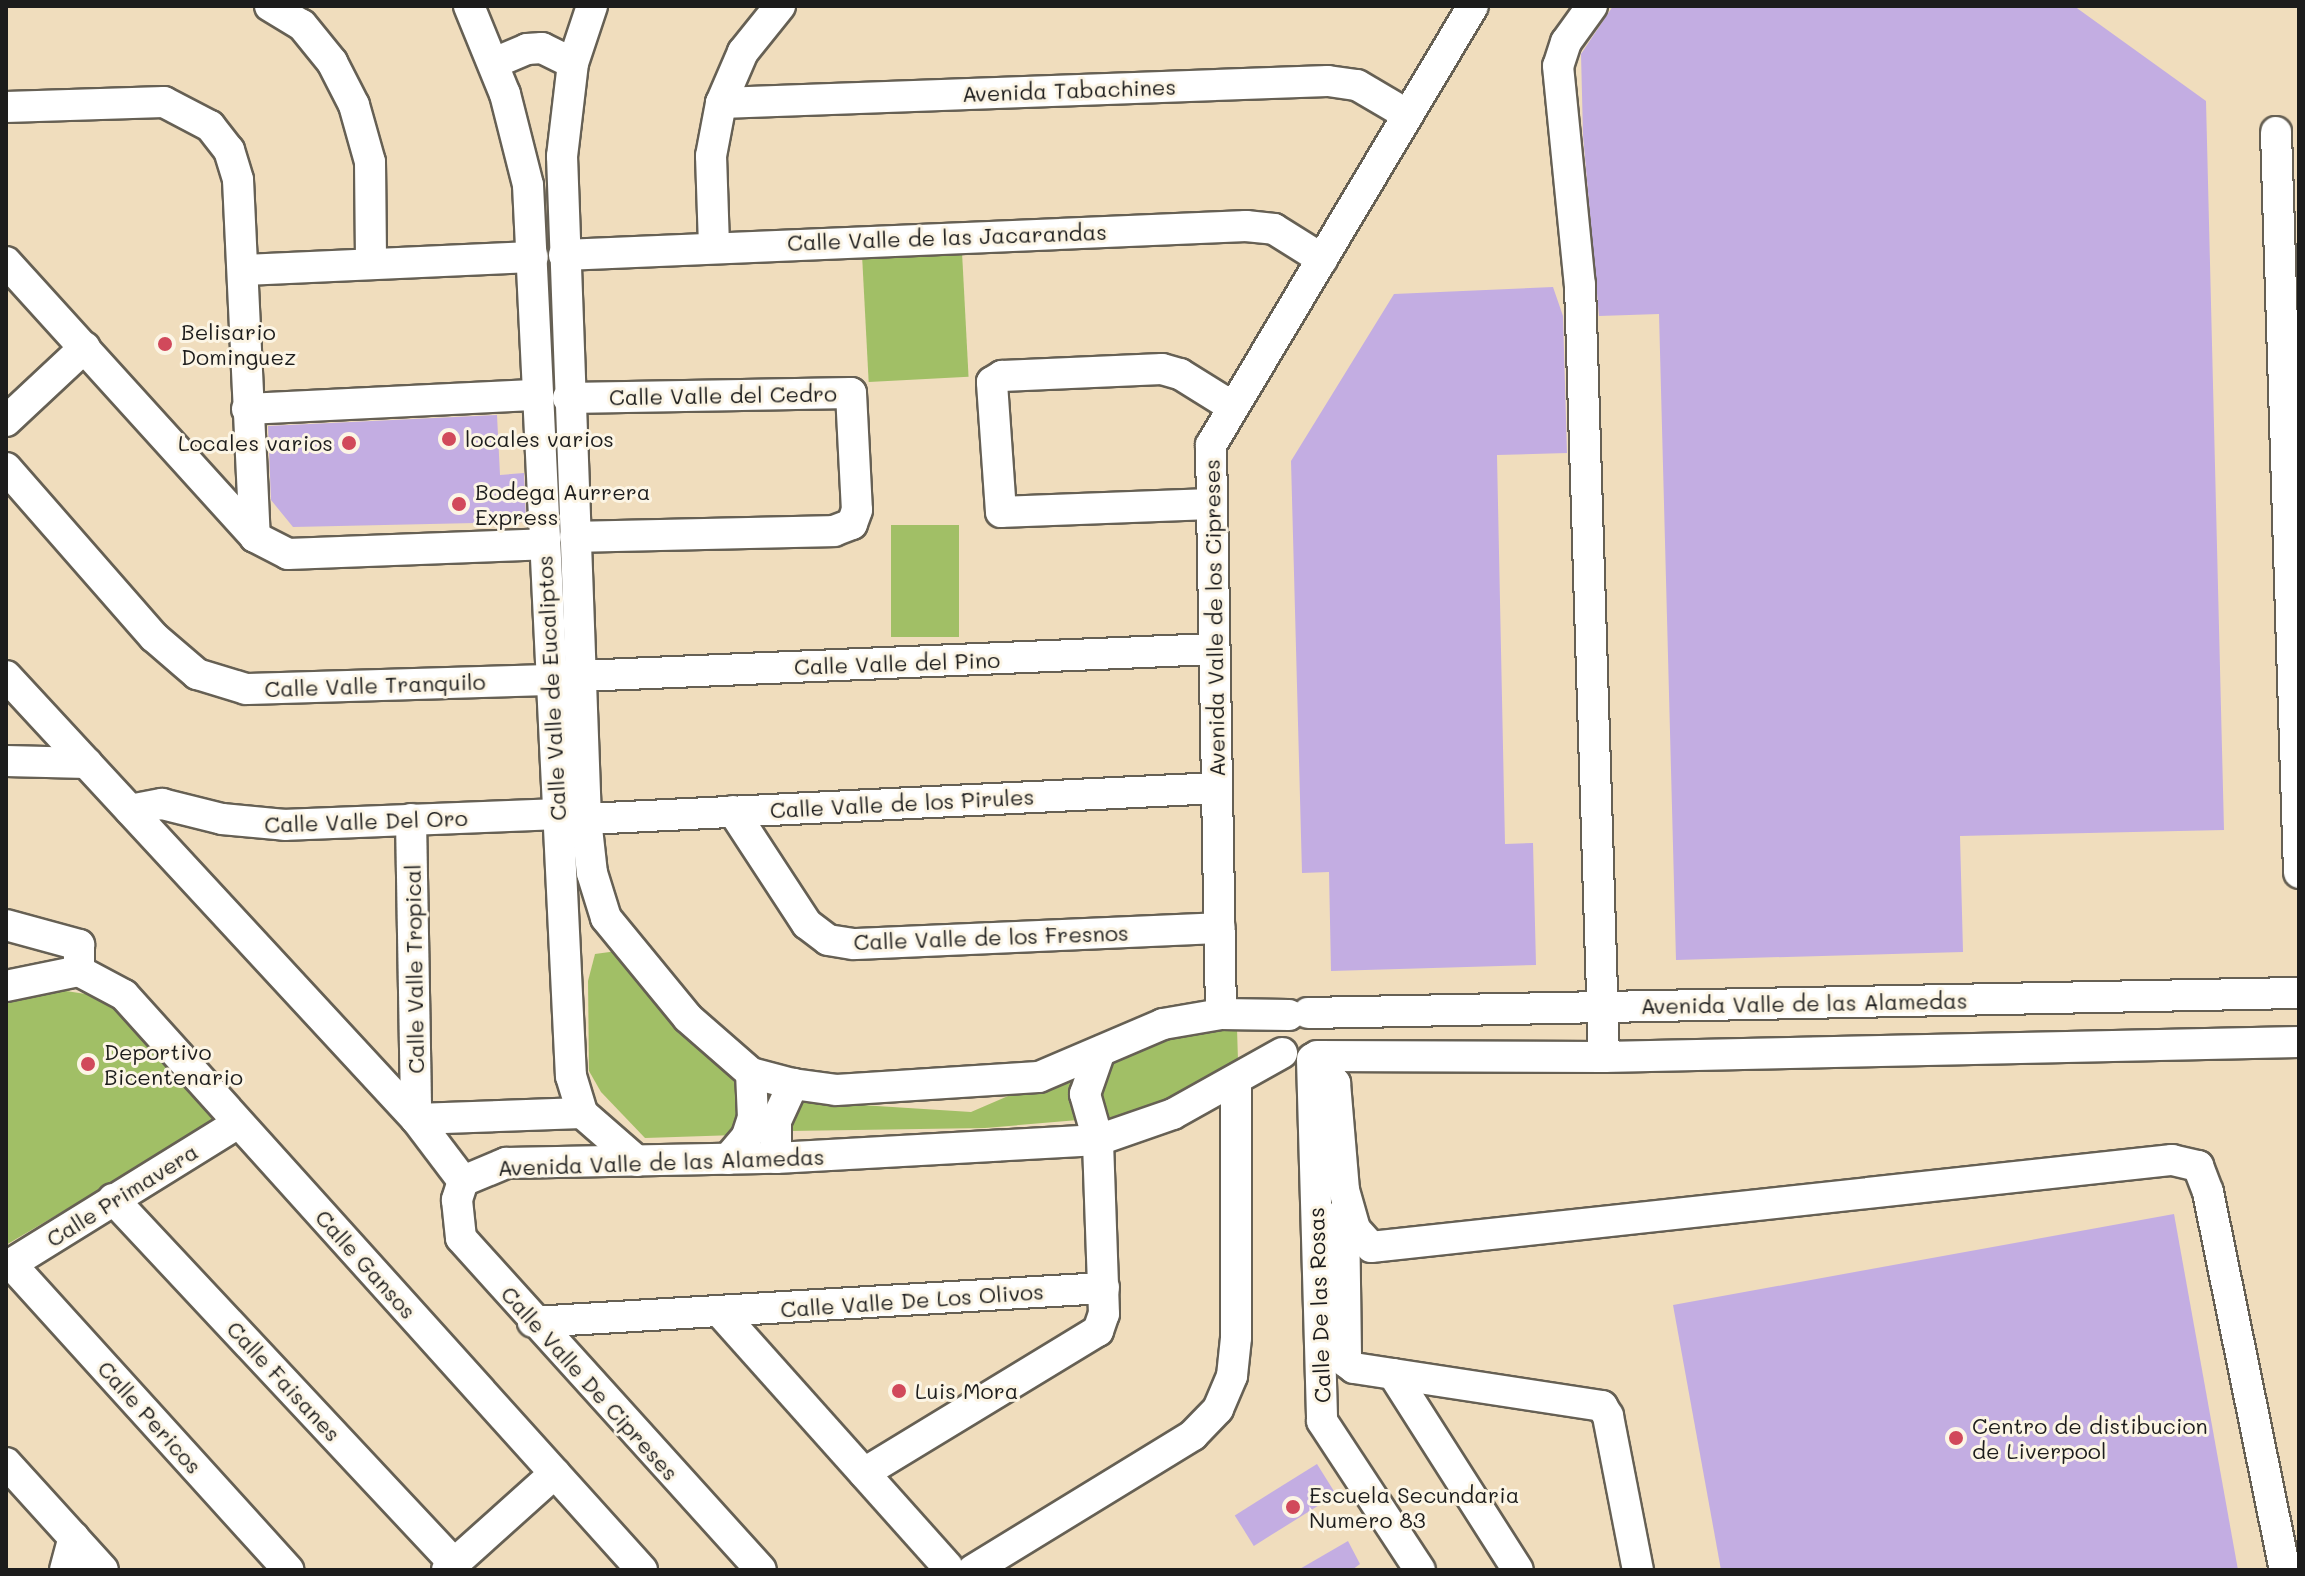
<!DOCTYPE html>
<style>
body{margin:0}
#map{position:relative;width:2305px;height:1576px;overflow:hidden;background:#f0ddbd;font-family:Mali,sans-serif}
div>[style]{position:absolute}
.green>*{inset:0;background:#a1bf66;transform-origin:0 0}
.building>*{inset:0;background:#c3ade2;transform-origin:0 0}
.roads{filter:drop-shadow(2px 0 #666054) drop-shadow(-2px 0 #666054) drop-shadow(0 2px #666054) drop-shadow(0 -2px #666054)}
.minor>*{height:30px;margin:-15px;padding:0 15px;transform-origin:15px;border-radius:15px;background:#fff}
.dots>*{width:22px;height:22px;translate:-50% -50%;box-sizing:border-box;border:4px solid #fcf5e5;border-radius:50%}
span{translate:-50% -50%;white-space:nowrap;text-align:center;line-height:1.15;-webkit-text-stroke:6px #fcf5e5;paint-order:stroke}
.street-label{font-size:22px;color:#1c1c1c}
.poi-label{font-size:22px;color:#1c1c1c}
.left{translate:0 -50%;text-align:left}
.right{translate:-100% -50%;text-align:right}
.frame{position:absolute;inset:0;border:8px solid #1c1c1c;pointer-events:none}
</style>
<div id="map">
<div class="green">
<div style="left:962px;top:252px;width:125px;height:100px;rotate:87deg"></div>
<div style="left:891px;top:525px;width:68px;height:112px"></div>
<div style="clip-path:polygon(617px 951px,750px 1085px,736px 1135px,645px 1138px,601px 1092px,589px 1071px,588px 981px,595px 954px)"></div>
<div style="clip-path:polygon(46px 988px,99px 996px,120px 1010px,219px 1119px,6px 1245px,6px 1000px)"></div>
<div style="clip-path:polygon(1237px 1028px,1238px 1061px,1137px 1115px,985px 1128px,789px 1131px,798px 1101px,971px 1112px,1141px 1039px)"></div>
</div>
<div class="building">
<div style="clip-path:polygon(1613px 6px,2074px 6px,2206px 101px,2224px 830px,1960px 836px,1963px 952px,1676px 960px,1659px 314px,1599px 316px,1583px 135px,1581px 54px)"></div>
<div style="clip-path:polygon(1553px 287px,1563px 316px,1567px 453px,1497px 455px,1505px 844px,1533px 843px,1536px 965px,1331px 971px,1329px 872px,1302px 873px,1291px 461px,1394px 294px)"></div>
<div style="clip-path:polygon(497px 415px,500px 475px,524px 473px,526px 522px,293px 527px,271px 500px,268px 426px)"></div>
<div style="clip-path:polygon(2174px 1214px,2238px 1570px,1721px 1570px,1673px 1305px)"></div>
<div style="left:1317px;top:1464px;width:36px;height:97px;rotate:58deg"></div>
<div style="clip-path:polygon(1348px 1541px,1360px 1564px,1352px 1570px,1298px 1570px)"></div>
</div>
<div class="roads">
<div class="minor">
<div style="left:270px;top:6px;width:37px;rotate:31deg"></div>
<div style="left:302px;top:25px;width:48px;rotate:51deg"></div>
<div style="left:332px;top:62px;width:48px;rotate:62.9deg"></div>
<div style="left:354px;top:105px;width:59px;rotate:74.3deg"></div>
<div style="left:370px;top:162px;width:102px;rotate:89.4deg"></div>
<div style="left:469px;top:6px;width:95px;rotate:67.8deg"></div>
<div style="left:505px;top:94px;width:94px;rotate:75.8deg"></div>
<div style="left:528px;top:185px;width:892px;rotate:87.24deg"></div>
<div style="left:571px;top:1076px;width:39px;rotate:73deg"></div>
<div style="left:582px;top:1113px;width:73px;rotate:41.1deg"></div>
<div style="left:592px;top:6px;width:60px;rotate:108.4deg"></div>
<div style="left:573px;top:63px;width:94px;rotate:96.7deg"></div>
<div style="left:562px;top:156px;width:663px;rotate:87.93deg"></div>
<div style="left:586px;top:819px;width:54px;rotate:83.7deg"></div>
<div style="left:592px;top:873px;width:47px;rotate:72.7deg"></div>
<div style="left:606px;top:918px;width:129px;rotate:50.6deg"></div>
<div style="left:688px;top:1018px;width:84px;rotate:41.1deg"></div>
<div style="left:751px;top:1073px;width:43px;rotate:14.7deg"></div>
<div style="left:793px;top:1084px;width:43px;rotate:7.9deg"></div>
<div style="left:836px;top:1090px;width:203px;rotate:-3.7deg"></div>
<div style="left:1039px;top:1077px;width:135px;rotate:-23.1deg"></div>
<div style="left:1163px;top:1024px;width:59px;rotate:-9.8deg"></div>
<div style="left:1221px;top:1014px;width:68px;rotate:0.8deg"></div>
<div style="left:1592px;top:6px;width:44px;rotate:125.8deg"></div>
<div style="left:1566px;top:42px;width:25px;rotate:108deg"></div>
<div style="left:1558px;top:66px;width:220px;rotate:84.3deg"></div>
<div style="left:1580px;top:285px;width:772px;rotate:88.22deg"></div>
<div style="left:494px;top:63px;width:36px;rotate:-23deg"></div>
<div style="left:527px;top:49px;width:15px;rotate:-4deg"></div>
<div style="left:542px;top:48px;width:34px;rotate:26deg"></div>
<div style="left:721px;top:103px;width:607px;rotate:-2.08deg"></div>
<div style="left:1328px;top:81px;width:29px;rotate:8deg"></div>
<div style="left:1357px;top:85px;width:59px;rotate:30.5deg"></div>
<div style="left:6px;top:107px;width:158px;rotate:-1.8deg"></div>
<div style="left:164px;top:102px;width:52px;rotate:27.6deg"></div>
<div style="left:210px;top:126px;width:31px;rotate:52deg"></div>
<div style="left:229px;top:150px;width:31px;rotate:73deg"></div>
<div style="left:238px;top:180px;width:357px;rotate:87.3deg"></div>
<div style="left:2276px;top:132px;width:741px;rotate:88.22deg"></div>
<div style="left:714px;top:246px;width:90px;rotate:-91.9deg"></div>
<div style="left:711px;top:156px;width:54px;rotate:-79.3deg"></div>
<div style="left:721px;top:103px;width:56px;rotate:-66.7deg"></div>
<div style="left:743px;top:52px;width:59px;rotate:-51.2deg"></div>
<div style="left:564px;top:255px;width:683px;rotate:-2.43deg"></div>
<div style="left:1246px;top:226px;width:28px;rotate:6deg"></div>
<div style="left:1274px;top:229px;width:57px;rotate:32deg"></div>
<div style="left:6px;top:262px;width:371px;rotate:47.8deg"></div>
<div style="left:255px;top:537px;width:37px;rotate:27deg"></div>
<div style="left:288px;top:554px;width:256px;rotate:-2.2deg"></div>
<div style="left:243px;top:270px;width:290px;rotate:-2.6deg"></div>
<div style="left:568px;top:398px;width:283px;rotate:-1deg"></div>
<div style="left:851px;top:393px;width:117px;rotate:87.1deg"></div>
<div style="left:857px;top:510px;width:15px;rotate:110deg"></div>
<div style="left:852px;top:524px;width:19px;rotate:159deg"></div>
<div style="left:834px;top:531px;width:259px;rotate:178.7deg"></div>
<div style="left:247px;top:409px;width:291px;rotate:-2.8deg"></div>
<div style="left:6px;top:421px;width:108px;rotate:-43.1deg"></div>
<div style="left:6px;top:468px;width:225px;rotate:48.8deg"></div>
<div style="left:154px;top:637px;width:57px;rotate:40.7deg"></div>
<div style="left:197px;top:674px;width:51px;rotate:17deg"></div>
<div style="left:246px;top:689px;width:304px;rotate:-1.7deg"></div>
<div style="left:1209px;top:504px;width:208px;rotate:177.8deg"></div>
<div style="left:1001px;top:512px;width:130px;rotate:-94deg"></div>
<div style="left:992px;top:382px;width:12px;rotate:-31deg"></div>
<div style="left:1002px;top:376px;width:160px;rotate:-2.5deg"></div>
<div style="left:1162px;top:369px;width:19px;rotate:16deg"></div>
<div style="left:1180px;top:374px;width:62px;rotate:31.9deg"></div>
<div style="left:6px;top:676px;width:604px;rotate:47.22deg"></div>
<div style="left:416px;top:1119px;width:78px;rotate:52.8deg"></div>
<div style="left:580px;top:676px;width:634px;rotate:-2.44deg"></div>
<div style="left:6px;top:761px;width:81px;rotate:1.4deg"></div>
<div style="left:130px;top:810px;width:33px;rotate:-11deg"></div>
<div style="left:162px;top:804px;width:62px;rotate:14deg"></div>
<div style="left:222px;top:819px;width:63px;rotate:5.4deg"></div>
<div style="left:285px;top:825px;width:272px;rotate:-2.3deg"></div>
<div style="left:733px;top:811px;width:135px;rotate:56.8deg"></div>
<div style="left:807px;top:924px;width:26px;rotate:37deg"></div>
<div style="left:828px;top:940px;width:26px;rotate:9deg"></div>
<div style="left:854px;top:944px;width:366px;rotate:-2.5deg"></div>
<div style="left:411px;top:819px;width:300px;rotate:89deg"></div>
<div style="left:416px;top:1119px;width:166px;rotate:-2.1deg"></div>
<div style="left:586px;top:819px;width:632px;rotate:-2.81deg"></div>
<div style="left:6px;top:925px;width:76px;rotate:15.3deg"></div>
<div style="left:79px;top:945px;width:26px;rotate:90deg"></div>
<div style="left:6px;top:986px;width:75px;rotate:-11.6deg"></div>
<div style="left:79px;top:971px;width:51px;rotate:28.1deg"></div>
<div style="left:124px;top:995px;width:774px;rotate:47.99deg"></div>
<div style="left:1308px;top:1013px;width:991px;rotate:-1.16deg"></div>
<div style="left:1221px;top:1014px;width:569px;rotate:-91.01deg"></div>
<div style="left:1211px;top:445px;width:511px;rotate:-59.17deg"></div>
<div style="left:1317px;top:1056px;width:287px;rotate:0.2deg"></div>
<div style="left:1604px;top:1057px;width:695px;rotate:-1.24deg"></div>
<div style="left:1314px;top:1058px;width:33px;rotate:50deg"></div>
<div style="left:1335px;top:1083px;width:107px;rotate:85.2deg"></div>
<div style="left:1344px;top:1190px;width:41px;rotate:74.2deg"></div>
<div style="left:1355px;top:1229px;width:24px;rotate:48deg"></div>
<div style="left:1371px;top:1247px;width:806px;rotate:-6.2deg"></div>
<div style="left:2172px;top:1160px;width:27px;rotate:13deg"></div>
<div style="left:2198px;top:1166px;width:28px;rotate:69deg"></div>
<div style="left:2208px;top:1192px;width:386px;rotate:78.5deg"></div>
<div style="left:1312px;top:1059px;width:362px;rotate:88.4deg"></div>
<div style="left:1322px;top:1421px;width:178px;rotate:56.7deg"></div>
<div style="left:776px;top:1158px;width:37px;rotate:-90deg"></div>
<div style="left:776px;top:1121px;width:41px;rotate:-65.3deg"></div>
<div style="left:728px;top:1159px;width:30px;rotate:-50deg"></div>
<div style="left:747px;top:1136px;width:19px;rotate:-72deg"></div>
<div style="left:753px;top:1118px;width:45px;rotate:-92.5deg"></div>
<div style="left:463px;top:1181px;width:47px;rotate:-22.7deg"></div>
<div style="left:506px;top:1163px;width:270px;rotate:-1.1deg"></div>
<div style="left:776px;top:1158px;width:323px;rotate:-3.2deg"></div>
<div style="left:1098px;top:1140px;width:79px;rotate:-19.1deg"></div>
<div style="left:1173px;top:1114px;width:125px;rotate:-29.2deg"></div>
<div style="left:463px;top:1181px;width:20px;rotate:108deg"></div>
<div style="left:457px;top:1200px;width:38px;rotate:84deg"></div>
<div style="left:461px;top:1238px;width:447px;rotate:47.9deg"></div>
<div style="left:113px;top:1199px;width:499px;rotate:46.9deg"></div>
<div style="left:1344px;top:1212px;width:150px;rotate:89.2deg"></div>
<div style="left:1346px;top:1362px;width:10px;rotate:37deg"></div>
<div style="left:1354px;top:1368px;width:251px;rotate:8.7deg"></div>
<div style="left:1602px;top:1406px;width:12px;rotate:59deg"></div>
<div style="left:1608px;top:1416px;width:157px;rotate:79deg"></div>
<div style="left:11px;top:1264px;width:413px;rotate:47.8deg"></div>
<div style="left:6px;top:1267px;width:273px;rotate:-31.8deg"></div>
<div style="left:720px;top:1312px;width:341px;rotate:48.2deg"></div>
<div style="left:533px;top:1322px;width:572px;rotate:-3.41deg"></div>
<div style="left:1393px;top:1374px;width:232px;rotate:57.5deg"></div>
<div style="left:6px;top:1463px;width:144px;rotate:47.8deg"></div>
<div style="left:864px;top:1473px;width:274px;rotate:-31.3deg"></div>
<div style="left:1098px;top:1331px;width:18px;rotate:-71deg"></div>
<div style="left:1104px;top:1314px;width:174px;rotate:-92deg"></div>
<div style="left:1098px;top:1140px;width:48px;rotate:-105.8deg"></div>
<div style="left:1085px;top:1094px;width:42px;rotate:-70.7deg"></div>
<div style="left:65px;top:1570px;width:34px;rotate:-75deg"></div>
<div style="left:447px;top:1570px;width:145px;rotate:-41.9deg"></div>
<div style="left:973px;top:1570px;width:258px;rotate:-31.5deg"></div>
<div style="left:1193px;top:1435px;width:36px;rotate:-46deg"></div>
<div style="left:1218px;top:1409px;width:36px;rotate:-67deg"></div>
<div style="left:1232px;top:1376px;width:38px;rotate:-84deg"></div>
<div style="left:1236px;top:1338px;width:255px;rotate:-90deg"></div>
</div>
</div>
<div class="dots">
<div style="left:165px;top:344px;background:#d1495b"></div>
<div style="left:449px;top:439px;background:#d1495b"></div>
<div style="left:349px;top:443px;background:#d1495b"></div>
<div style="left:459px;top:504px;background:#d1495b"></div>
<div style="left:88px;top:1064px;background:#d1495b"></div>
<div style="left:899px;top:1391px;background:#d1495b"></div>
<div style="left:1956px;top:1438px;background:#d1495b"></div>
<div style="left:1293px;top:1507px;background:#d1495b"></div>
</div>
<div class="street-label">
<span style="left:1069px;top:90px;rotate:-2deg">Avenida Tabachines</span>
<span style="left:947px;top:237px;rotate:-2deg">Calle Valle de las Jacarandas</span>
<span style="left:723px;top:395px;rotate:-1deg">Calle Valle del Cedro</span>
<span style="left:1214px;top:618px;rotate:-91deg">Avenida Valle de los Cipreses</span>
<span style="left:897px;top:663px;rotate:-2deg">Calle Valle del Pino</span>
<span style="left:375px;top:685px;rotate:-2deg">Calle Valle Tranquilo</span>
<span style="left:551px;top:688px;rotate:-93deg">Calle Valle de Eucaliptos</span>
<span style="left:902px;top:803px;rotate:-3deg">Calle Valle de los Pirules</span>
<span style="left:366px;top:821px;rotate:-2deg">Calle Valle Del Oro</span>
<span style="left:991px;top:937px;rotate:-2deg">Calle Valle de los Fresnos</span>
<span style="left:414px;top:969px;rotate:-91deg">Calle Valle Tropical</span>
<span style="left:1804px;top:1003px;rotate:-1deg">Avenida Valle de las Alamedas</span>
<span style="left:661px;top:1162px;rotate:-2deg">Avenida Valle de las Alamedas</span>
<span style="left:122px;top:1195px;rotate:-32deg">Calle Primavera</span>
<span style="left:366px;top:1264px;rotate:48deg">Calle Gansos</span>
<span style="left:912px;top:1300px;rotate:-4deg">Calle Valle De Los Olivos</span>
<span style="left:1319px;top:1305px;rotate:-92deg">Calle De las Rosas</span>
<span style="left:284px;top:1381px;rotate:47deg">Calle Faisanes</span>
<span style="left:590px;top:1383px;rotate:48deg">Calle Valle De Cipreses</span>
<span style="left:150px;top:1417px;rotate:48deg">Calle Pericos</span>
</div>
<div class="poi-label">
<span class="left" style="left:181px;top:344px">Belisario<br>Dominguez</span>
<span class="left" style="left:465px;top:439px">locales varios</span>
<span class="right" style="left:333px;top:443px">Locales varios</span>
<span class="left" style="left:475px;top:504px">Bodega Aurrera<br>Express</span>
<span class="left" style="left:104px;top:1064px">Deportivo<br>Bicentenario</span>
<span class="left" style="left:915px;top:1391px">Luis Mora</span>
<span class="left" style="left:1972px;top:1438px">Centro de distibucion<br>de Liverpool</span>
<span class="left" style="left:1309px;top:1507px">Escuela Secundaria<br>Numero 83</span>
</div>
<div class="frame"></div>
</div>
